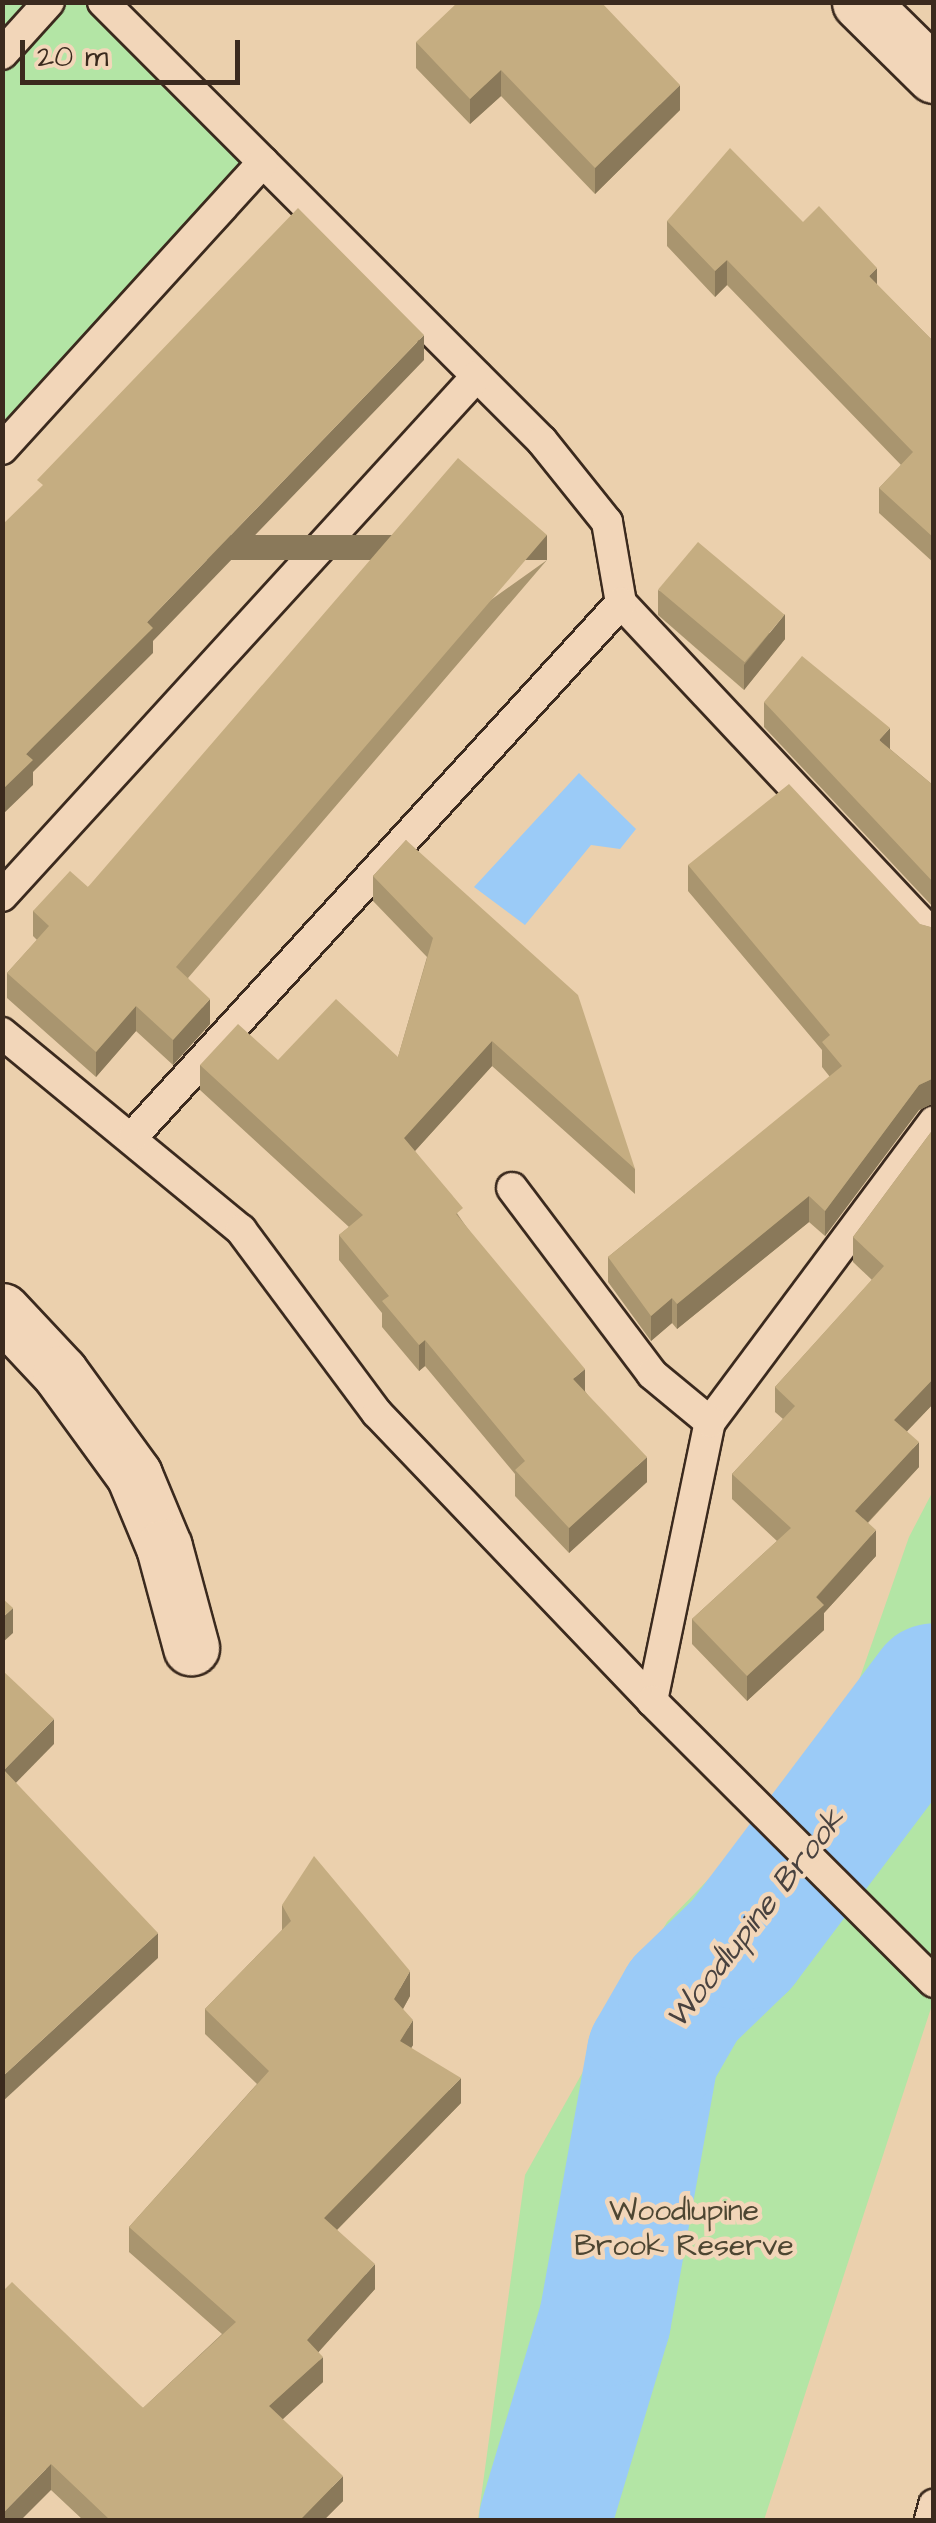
<!DOCTYPE html>
<style>
body{margin:0}
#map{position:relative;width:936px;height:2523px;overflow:hidden;background:#ebd0ad;font-family:"Architects Daughter",sans-serif}
div>[style]{position:absolute}
.green>*{inset:0;background:#b3e5a5}
.water>*{inset:0;background:#9bcbf7}
.river>*{height:132px;margin:-66px;padding:0 66px;transform-origin:66px;border-radius:66px;background:#9bcbf7}
.roads{filter:drop-shadow(2px 0 #3b2a1e) drop-shadow(-2px 0 #3b2a1e) drop-shadow(0 2px #3b2a1e) drop-shadow(0 -2px #3b2a1e)}
.lane>*{height:30px;margin:-15px;padding:0 15px;transform-origin:15px;border-radius:15px;background:#f2d6b9}
.street>*{height:55px;margin:-27.5px;padding:0 27.5px;transform-origin:27.5px;border-radius:27.5px;background:#f2d6b9}
.secondary>*{height:55px;margin:-27.5px;padding:0 27.5px;transform-origin:27.5px;border-radius:27.5px;background:#f2d6b9}
.wall>*{inset:0;background:#a9956f}
.shaded-wall>*{inset:0;background:#8a795a;transform-origin:0 0}
.building>*{inset:0;background:#c5ad81;transform-origin:0 0}
span{translate:-50% -50%;white-space:nowrap;text-align:center;line-height:1.15;-webkit-text-stroke:9px #f2d6b9;paint-order:stroke}
.park-label{font-size:30px;color:#4d4632}
.water-label{font-size:32px;color:#49423f;font-style:italic}
.frame{position:absolute;inset:0;border:5px solid #3b2a1e;pointer-events:none}
.scale{position:absolute;left:20px;top:40px;width:220px;height:45px;box-sizing:border-box;border:5px solid #3b2a1e;border-top:0;padding-left:12px;font-size:30px;line-height:35px;white-space:nowrap;color:#3b2a1e;-webkit-text-stroke:8px #f2d6b9;paint-order:stroke}
</style>
<div id="map">
<div class="green">
<div style="clip-path:polygon(3px 3px,103px 3px,263px 162px,3px 449px)"></div>
<div style="clip-path:polygon(933px 1491px,933px 2002px,764px 2520px,478px 2520px,525px 2175px,667px 1922px,835px 1749px,909px 1537px)"></div>
</div>
<div class="water">
<div style="clip-path:polygon(579px 773px,636px 829px,620px 849px,591px 845px,525px 925px,474px 887px)"></div>
</div>
<div class="river">
<div style="left:545px;top:2520px;width:209px;rotate:-73.3deg"></div>
<div style="left:605px;top:2320px;width:270px;rotate:-79.8deg"></div>
<div style="left:653px;top:2054px;width:62px;rotate:-60.1deg"></div>
<div style="left:684px;top:2000px;width:81px;rotate:-44deg"></div>
<div style="left:742px;top:1944px;width:319px;rotate:-53deg"></div>
</div>
<div class="roads">
<div class="lane">
<div style="left:103px;top:2px;width:621px;rotate:45deg"></div>
<div style="left:542px;top:441px;width:104px;rotate:51.3deg"></div>
<div style="left:607px;top:522px;width:82px;rotate:80.2deg"></div>
<div style="left:621px;top:603px;width:457px;rotate:46.8deg"></div>
<div style="left:2px;top:54px;width:70px;rotate:-47.9deg"></div>
<div style="left:2px;top:449px;width:388px;rotate:-47.7deg"></div>
<div style="left:2px;top:896px;width:704px;rotate:-47.59deg"></div>
<div style="left:2px;top:1033px;width:310px;rotate:39.5deg"></div>
<div style="left:241px;top:1230px;width:228px;rotate:53.4deg"></div>
<div style="left:377px;top:1413px;width:398px;rotate:46.3deg"></div>
<div style="left:652px;top:1701px;width:285px;rotate:-78.3deg"></div>
<div style="left:710px;top:1422px;width:375px;rotate:-53.3deg"></div>
<div style="left:134px;top:1135px;width:721px;rotate:-47.53deg"></div>
<div style="left:512px;top:1188px;width:233px;rotate:53deg"></div>
<div style="left:652px;top:1374px;width:75px;rotate:39.6deg"></div>
<div style="left:652px;top:1701px;width:398px;rotate:44.9deg"></div>
<div style="left:930px;top:2520px;width:16px;rotate:-75deg"></div>
</div>
<div class="street">
<div style="left:2px;top:1311px;width:85px;rotate:46.9deg"></div>
<div style="left:60px;top:1373px;width:126px;rotate:54deg"></div>
<div style="left:134px;top:1475px;width:78px;rotate:67.4deg"></div>
<div style="left:164px;top:1547px;width:104px;rotate:74.9deg"></div>
</div>
<div class="secondary">
<div style="left:860px;top:2px;width:104px;rotate:44.6deg"></div>
</div>
</div>
<div class="wall">
<div style="clip-path:polygon(416px 42px,680px 110px,595px 194px,501px 96px,470px 124px,416px 68px)"></div>
<div style="clip-path:polygon(667px 221px,803px 222px,877px 285px,934px 342px,934px 563px,879px 513px,879px 488px,901px 465px,727px 285px,715px 297px,667px 246px)"></div>
<div style="clip-path:polygon(547px 560px,188px 978px,210px 1024px,173px 1065px,136px 1031px,96px 1077px,7px 998px,7px 973px,37px 940px,33px 936px,33px 911px,88px 887px)"></div>
<div style="clip-path:polygon(658px 590px,785px 639px,744px 690px,658px 615px)"></div>
<div style="clip-path:polygon(764px 702px,890px 749px,934px 786px,934px 908px,764px 727px)"></div>
<div style="clip-path:polygon(406px 840px,635px 1169px,635px 1194px,492px 1066px,415px 1151px,463px 1222px,585px 1391px,647px 1482px,569px 1553px,515px 1496px,515px 1474px,425px 1366px,419px 1371px,382px 1327px,382px 1313px,339px 1260px,339px 1235px,349px 1227px,200px 1090px,200px 1065px,278px 1060px,398px 1057px,427px 957px,373px 901px,373px 876px)"></div>
<div style="clip-path:polygon(688px 865px,934px 928px,934px 1103px,919px 1110px,825px 1236px,809px 1222px,677px 1329px,672px 1323px,651px 1341px,608px 1282px,608px 1257px,830px 1077px,822px 1067px,822px 1050px,688px 891px)"></div>
<div style="clip-path:polygon(934px 1128px,934px 1403px,907px 1431px,919px 1467px,868px 1523px,876px 1556px,824px 1613px,824px 1630px,747px 1701px,692px 1644px,692px 1619px,777px 1541px,732px 1499px,732px 1474px,783px 1419px,775px 1412px,775px 1387px,872px 1280px,853px 1262px,853px 1237px)"></div>
<div style="clip-path:polygon(282px 1905px,410px 1996px,403px 2009px,413px 2045px,411px 2048px,461px 2103px,337px 2230px,375px 2289px,318px 2352px,323px 2382px,282px 2419px,343px 2501px,324px 2520px,83px 2520px,51px 2490px,2px 2292px,143px 2408px,222px 2334px,129px 2252px,129px 2227px,257px 2084px,205px 2034px,205px 2009px,282px 1930px)"></div>
</div>
<div class="shaded-wall">
<div style="clip-path:polygon(501px 70px,501px 96px,470px 124px,470px 99px)"></div>
<div style="clip-path:polygon(680px 85px,680px 110px,595px 194px,595px 168px)"></div>
<div style="clip-path:polygon(727px 260px,727px 285px,715px 297px,715px 271px)"></div>
<div style="clip-path:polygon(877px 268px,877px 293px,869px 276px)"></div>
<div style="clip-path:polygon(424px 335px,424px 360px,153px 641px,153px 653px,33px 772px,33px 785px,2px 815px,2px 790px,26px 754px,147px 622px)"></div>
<div style="left:547px;top:535px;width:25px;height:569px;rotate:90deg"></div>
<div style="clip-path:polygon(785px 614px,785px 639px,744px 690px,744px 665px)"></div>
<div style="clip-path:polygon(890px 728px,890px 753px,879px 740px)"></div>
<div style="clip-path:polygon(210px 999px,210px 1024px,173px 1065px,173px 1040px)"></div>
<div style="clip-path:polygon(136px 1006px,136px 1031px,96px 1077px,96px 1052px)"></div>
<div style="clip-path:polygon(492px 1041px,492px 1066px,404px 1163px,404px 1138px)"></div>
<div style="clip-path:polygon(934px 1078px,934px 1103px,919px 1110px,825px 1236px,825px 1211px,919px 1085px)"></div>
<div style="clip-path:polygon(809px 1196px,809px 1222px,677px 1329px,677px 1304px)"></div>
<div style="clip-path:polygon(672px 1298px,672px 1323px,651px 1341px,651px 1316px)"></div>
<div style="clip-path:polygon(425px 1340px,425px 1366px,419px 1371px,419px 1345px)"></div>
<div style="clip-path:polygon(585px 1369px,585px 1394px,573px 1379px)"></div>
<div style="clip-path:polygon(934px 1378px,934px 1403px,894px 1445px,894px 1420px)"></div>
<div style="clip-path:polygon(919px 1442px,919px 1467px,855px 1536px,855px 1511px)"></div>
<div style="clip-path:polygon(647px 1457px,647px 1482px,569px 1553px,569px 1528px)"></div>
<div style="clip-path:polygon(876px 1530px,876px 1556px,824px 1613px,824px 1630px,747px 1701px,747px 1676px)"></div>
<div style="clip-path:polygon(13px 1608px,13px 1633px,2px 1643px,2px 1618px)"></div>
<div style="clip-path:polygon(54px 1719px,54px 1744px,4px 1795px,4px 1770px)"></div>
<div style="clip-path:polygon(158px 1933px,158px 1958px,2px 2102px,2px 2077px)"></div>
<div style="clip-path:polygon(410px 1971px,410px 1996px,394px 2025px,394px 1999px)"></div>
<div style="clip-path:polygon(413px 2020px,413px 2045px,400px 2066px,400px 2041px)"></div>
<div style="clip-path:polygon(461px 2078px,461px 2103px,324px 2243px,324px 2218px)"></div>
<div style="clip-path:polygon(375px 2264px,375px 2289px,307px 2365px,307px 2340px)"></div>
<div style="clip-path:polygon(323px 2357px,323px 2382px,269px 2432px,269px 2406px)"></div>
<div style="clip-path:polygon(51px 2464px,51px 2490px,21px 2520px,2px 2520px,2px 2514px)"></div>
<div style="clip-path:polygon(343px 2476px,343px 2501px,324px 2520px,300px 2520px)"></div>
</div>
<div class="building">
<div style="clip-path:polygon(458px 2px,601px 2px,680px 85px,595px 168px,501px 70px,470px 99px,416px 42px)"></div>
<div style="clip-path:polygon(730px 148px,803px 222px,819px 206px,877px 268px,869px 276px,934px 342px,934px 538px,879px 488px,913px 452px,727px 260px,715px 271px,667px 221px)"></div>
<div style="clip-path:polygon(298px 208px,424px 335px,147px 622px,153px 628px,26px 754px,33px 760px,2px 790px,2px 525px,43px 485px,37px 480px)"></div>
<div style="clip-path:polygon(458px 458px,547px 535px,176px 967px,210px 999px,173px 1040px,136px 1006px,96px 1052px,7px 973px,49px 926px,33px 911px,70px 871px,88px 887px)"></div>
<div style="left:698px;top:542px;width:113px;height:62px;rotate:40deg"></div>
<div style="clip-path:polygon(802px 656px,890px 728px,879px 740px,934px 786px,934px 883px,764px 702px)"></div>
<div style="clip-path:polygon(789px 784px,920px 924px,934px 928px,934px 1078px,919px 1085px,825px 1211px,809px 1196px,677px 1304px,672px 1298px,651px 1316px,608px 1257px,842px 1066px,822px 1042px,830px 1035px,688px 865px)"></div>
<div style="clip-path:polygon(406px 840px,578px 995px,635px 1169px,492px 1041px,404px 1138px,463px 1208px,456px 1214px,585px 1369px,573px 1379px,647px 1457px,569px 1528px,515px 1470px,525px 1461px,425px 1340px,419px 1345px,382px 1301px,389px 1296px,339px 1235px,363px 1215px,200px 1065px,238px 1024px,278px 1060px,336px 999px,398px 1057px,433px 938px,373px 876px)"></div>
<div style="clip-path:polygon(934px 1128px,934px 1378px,894px 1420px,919px 1442px,855px 1511px,876px 1530px,816px 1597px,824px 1605px,747px 1676px,692px 1619px,791px 1528px,732px 1474px,795px 1406px,775px 1387px,884px 1266px,853px 1237px)"></div>
<div style="clip-path:polygon(2px 1598px,13px 1608px,2px 1618px)"></div>
<div style="clip-path:polygon(2px 1670px,54px 1719px,4px 1770px,158px 1933px,2px 2077px)"></div>
<div style="clip-path:polygon(314px 1856px,410px 1971px,394px 1999px,413px 2020px,400px 2041px,461px 2078px,324px 2218px,375px 2264px,307px 2340px,323px 2357px,269px 2406px,343px 2476px,300px 2520px,110px 2520px,51px 2464px,2px 2514px,2px 2292px,12px 2282px,143px 2408px,236px 2322px,129px 2227px,269px 2071px,205px 2009px,291px 1921px,282px 1905px)"></div>
</div>
<div class="park-label">
<span style="left:684px;top:2228px">Woodlupine<br>Brook Reserve</span>
</div>
<div class="water-label">
<span style="left:756px;top:1919px;rotate:-52deg">Woodlupine Brook</span>
</div>
<div class="frame"></div>
<div class="scale">20 m</div>
</div>
